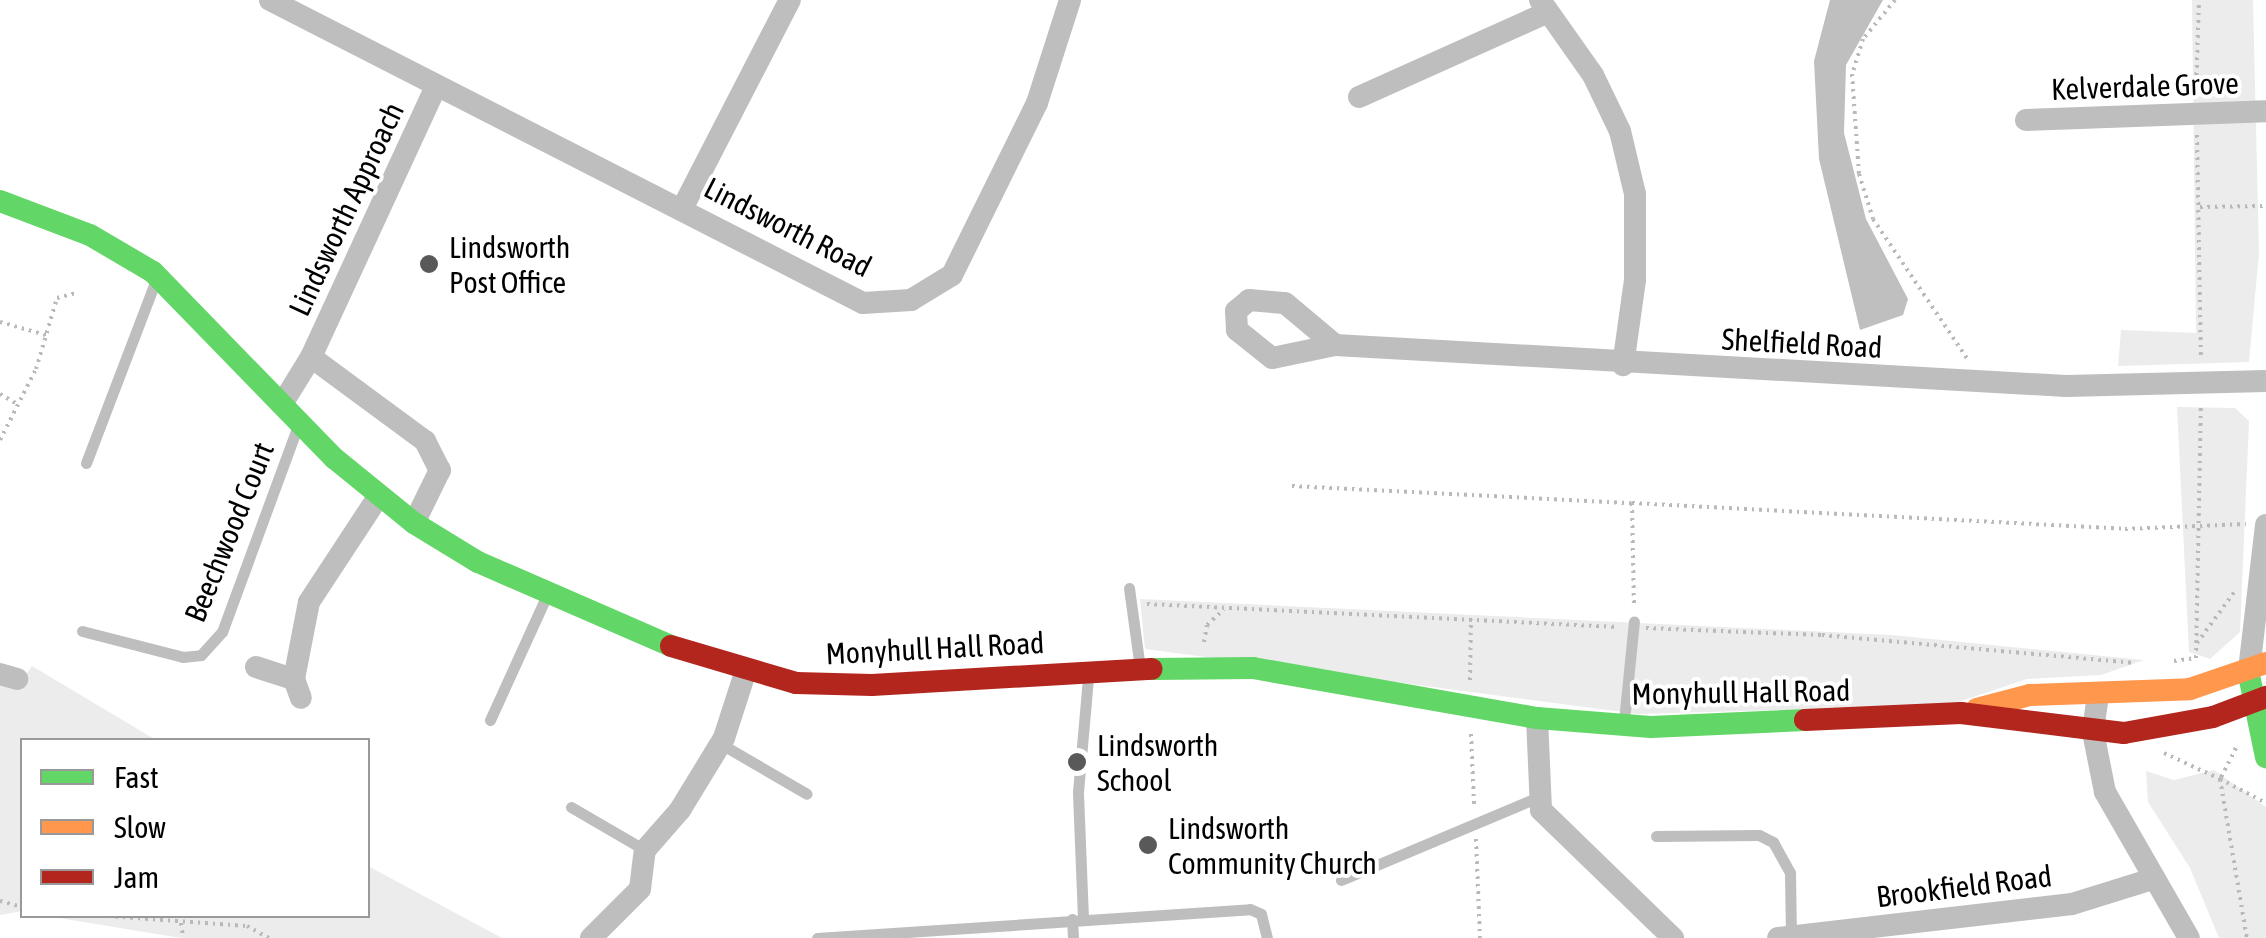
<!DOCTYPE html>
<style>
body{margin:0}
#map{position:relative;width:2266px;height:938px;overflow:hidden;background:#fff;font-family:"Asap Condensed",sans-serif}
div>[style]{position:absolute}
.green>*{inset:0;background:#ececec}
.water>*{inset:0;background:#bfbfbf}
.path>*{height:4px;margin-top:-2px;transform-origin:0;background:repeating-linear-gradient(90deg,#b9b9b9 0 2.5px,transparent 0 7.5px)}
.lane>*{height:11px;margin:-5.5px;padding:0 5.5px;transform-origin:5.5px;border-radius:5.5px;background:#bebebe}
.street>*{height:22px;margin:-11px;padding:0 11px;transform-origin:11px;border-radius:11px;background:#bebebe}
.fast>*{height:22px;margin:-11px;padding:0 11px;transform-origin:11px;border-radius:11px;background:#63d668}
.slow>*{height:22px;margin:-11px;padding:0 11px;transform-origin:11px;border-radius:11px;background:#ff974d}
.jam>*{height:22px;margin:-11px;padding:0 11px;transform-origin:11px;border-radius:11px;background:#b3261e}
.dots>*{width:28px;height:28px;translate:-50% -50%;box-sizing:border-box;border:5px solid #fff;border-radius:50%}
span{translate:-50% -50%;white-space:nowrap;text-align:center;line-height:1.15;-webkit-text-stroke:8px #fff;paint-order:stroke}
.street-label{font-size:30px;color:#000}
.poi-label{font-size:30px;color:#000}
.left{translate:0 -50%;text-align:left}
.legend{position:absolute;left:20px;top:738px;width:350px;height:180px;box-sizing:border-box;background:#fff;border:2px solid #999;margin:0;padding:12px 18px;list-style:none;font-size:30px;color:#000}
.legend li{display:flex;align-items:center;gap:20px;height:50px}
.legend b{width:50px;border:2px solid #999}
</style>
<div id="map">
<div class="green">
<div style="clip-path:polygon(2192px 0,2253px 0,2259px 253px,2249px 362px,2118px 366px,2121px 330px,2196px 333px)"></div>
<div style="clip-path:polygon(2177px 407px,2235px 408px,2249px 421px,2240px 632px,2210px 659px,2189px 652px)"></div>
<div style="clip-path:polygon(1140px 599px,1891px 635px,2144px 660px,2101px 675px,2027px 679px,1949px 705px,1638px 714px,1145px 649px)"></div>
<div style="clip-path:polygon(32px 666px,156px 740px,22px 740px,22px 911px,0 915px,0 681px,18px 685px)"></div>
<div style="clip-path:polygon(2214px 770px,2266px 807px,2266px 938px,2219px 938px,2190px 868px,2148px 802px,2146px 771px,2174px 780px)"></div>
<div style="clip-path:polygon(368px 866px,502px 938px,181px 938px,47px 916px,368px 916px)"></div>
</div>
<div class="water">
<div style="clip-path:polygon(1830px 0,1883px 0,1846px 65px,1844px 133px,1866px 219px,1908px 299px,1903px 315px,1860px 330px,1819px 159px,1814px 61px)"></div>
</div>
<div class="path">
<div style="left:1895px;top:0;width:50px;rotate:129.4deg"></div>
<div style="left:1863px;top:39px;width:37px;rotate:107deg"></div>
<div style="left:1852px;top:74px;width:100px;rotate:86deg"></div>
<div style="left:1859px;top:174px;width:47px;rotate:72.7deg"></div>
<div style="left:1873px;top:219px;width:170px;rotate:56deg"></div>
<div style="left:2196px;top:90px;width:90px;rotate:-88.1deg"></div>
<div style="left:2197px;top:135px;width:225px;rotate:89deg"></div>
<div style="left:2200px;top:207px;width:66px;rotate:-0.9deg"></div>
<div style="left:0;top:322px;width:48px;rotate:15.8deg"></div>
<div style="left:0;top:394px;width:20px;rotate:30deg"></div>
<div style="left:0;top:440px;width:80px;rotate:-63.1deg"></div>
<div style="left:36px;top:369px;width:74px;rotate:-73.5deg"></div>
<div style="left:57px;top:298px;width:20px;rotate:-15deg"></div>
<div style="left:1292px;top:486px;width:340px;rotate:2.9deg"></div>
<div style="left:1632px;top:503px;width:104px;rotate:88.9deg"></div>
<div style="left:1632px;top:503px;width:494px;rotate:3deg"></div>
<div style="left:2125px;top:529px;width:121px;rotate:-2.4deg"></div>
<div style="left:1147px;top:604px;width:471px;rotate:2.8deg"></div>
<div style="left:1646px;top:628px;width:176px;rotate:2.3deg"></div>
<div style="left:1822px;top:635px;width:314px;rotate:5.1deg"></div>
<div style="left:1204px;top:642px;width:17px;rotate:-80deg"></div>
<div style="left:1207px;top:625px;width:23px;rotate:-43deg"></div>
<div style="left:2197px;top:643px;width:64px;rotate:-53.8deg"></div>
<div style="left:2174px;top:661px;width:22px;rotate:-8deg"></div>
<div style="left:2196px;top:658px;width:253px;rotate:-88.9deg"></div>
<div style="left:1470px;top:680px;width:61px;rotate:-89.1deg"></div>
<div style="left:1471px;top:734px;width:70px;rotate:87.5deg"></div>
<div style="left:2236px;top:748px;width:35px;rotate:117deg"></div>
<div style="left:2220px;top:779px;width:52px;rotate:27.6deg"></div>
<div style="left:2164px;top:753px;width:62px;rotate:24.9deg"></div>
<div style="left:2220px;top:779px;width:161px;rotate:80.4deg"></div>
<div style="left:1476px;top:839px;width:99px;rotate:87.7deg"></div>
<div style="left:0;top:901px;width:23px;rotate:15deg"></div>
<div style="left:108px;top:916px;width:139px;rotate:4.1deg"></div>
<div style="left:247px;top:926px;width:25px;rotate:29deg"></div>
<div style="left:181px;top:923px;width:15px;rotate:82deg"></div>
</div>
<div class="lane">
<div style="left:86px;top:463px;width:196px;rotate:-69.1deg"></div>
<div style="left:1129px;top:588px;width:81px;rotate:82.2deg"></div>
<div style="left:82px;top:631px;width:104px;rotate:14.4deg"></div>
<div style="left:183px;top:657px;width:18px;rotate:-6deg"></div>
<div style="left:201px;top:655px;width:31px;rotate:-48deg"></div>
<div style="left:222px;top:632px;width:221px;rotate:-69.8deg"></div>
<div style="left:490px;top:720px;width:135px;rotate:-65.5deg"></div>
<div style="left:1624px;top:721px;width:100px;rotate:-84.3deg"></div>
<div style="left:721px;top:744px;width:99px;rotate:30.2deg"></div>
<div style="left:571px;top:807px;width:86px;rotate:30.2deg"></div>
<div style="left:1656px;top:836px;width:103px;rotate:-0.6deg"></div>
<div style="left:1759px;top:835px;width:16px;rotate:27deg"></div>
<div style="left:1773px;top:842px;width:35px;rotate:61deg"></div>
<div style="left:1790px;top:873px;width:63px;rotate:89.1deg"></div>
<div style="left:1341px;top:880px;width:214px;rotate:-22.8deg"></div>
<div style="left:1083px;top:918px;width:126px;rotate:-92.3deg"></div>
<div style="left:1078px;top:792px;width:115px;rotate:-85deg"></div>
<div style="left:1072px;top:919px;width:19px;rotate:87deg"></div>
<div style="left:817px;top:938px;width:434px;rotate:-3.8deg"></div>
<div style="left:1250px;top:909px;width:12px;rotate:24deg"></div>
<div style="left:1261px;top:914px;width:25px;rotate:76deg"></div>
</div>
<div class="street">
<div style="left:270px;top:0;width:666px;rotate:27.07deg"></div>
<div style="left:863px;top:303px;width:48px;rotate:-3.6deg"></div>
<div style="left:911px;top:300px;width:48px;rotate:-31.4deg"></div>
<div style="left:952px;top:275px;width:192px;rotate:-63.7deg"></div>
<div style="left:1037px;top:103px;width:108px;rotate:-72.2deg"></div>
<div style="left:1540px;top:0;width:92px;rotate:54.8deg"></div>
<div style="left:1593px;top:75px;width:62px;rotate:64.3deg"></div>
<div style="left:1620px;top:131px;width:65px;rotate:76.6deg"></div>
<div style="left:1635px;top:194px;width:86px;rotate:90deg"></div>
<div style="left:1635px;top:280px;width:86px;rotate:98deg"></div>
<div style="left:1359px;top:97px;width:205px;rotate:-24.2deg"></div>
<div style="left:2026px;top:120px;width:240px;rotate:-2.1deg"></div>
<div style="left:683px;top:207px;width:233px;rotate:-62.7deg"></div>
<div style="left:1335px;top:345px;width:64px;rotate:168.3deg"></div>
<div style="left:1272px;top:358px;width:45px;rotate:-141.3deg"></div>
<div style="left:1237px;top:330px;width:19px;rotate:-93deg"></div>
<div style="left:1236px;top:311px;width:17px;rotate:-40deg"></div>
<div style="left:1249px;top:300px;width:36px;rotate:5deg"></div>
<div style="left:1285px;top:303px;width:65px;rotate:40deg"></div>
<div style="left:1335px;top:345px;width:732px;rotate:3.21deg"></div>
<div style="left:2066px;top:386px;width:200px;rotate:-1.4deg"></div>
<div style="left:311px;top:357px;width:142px;rotate:36.4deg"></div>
<div style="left:425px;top:441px;width:33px;rotate:63deg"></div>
<div style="left:440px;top:470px;width:59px;rotate:116.1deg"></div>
<div style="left:282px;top:404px;width:55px;rotate:-58.3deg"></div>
<div style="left:311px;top:357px;width:298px;rotate:-65.2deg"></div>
<div style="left:256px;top:667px;width:40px;rotate:18deg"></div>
<div style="left:294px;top:679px;width:20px;rotate:70deg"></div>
<div style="left:2249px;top:670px;width:146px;rotate:-83.3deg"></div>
<div style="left:0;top:674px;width:18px;rotate:16deg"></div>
<div style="left:294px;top:679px;width:78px;rotate:-79deg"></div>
<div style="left:309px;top:602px;width:126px;rotate:-56.7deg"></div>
<div style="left:2098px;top:695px;width:37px;rotate:98deg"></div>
<div style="left:2093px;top:732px;width:61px;rotate:78.7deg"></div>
<div style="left:2105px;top:792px;width:168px;rotate:60.1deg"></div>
<div style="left:1537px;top:718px;width:92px;rotate:87.5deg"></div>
<div style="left:1541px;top:810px;width:184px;rotate:44.1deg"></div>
<div style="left:591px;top:938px;width:69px;rotate:-45deg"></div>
<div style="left:640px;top:889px;width:39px;rotate:-83deg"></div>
<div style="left:645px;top:850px;width:53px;rotate:-48.8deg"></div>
<div style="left:680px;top:810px;width:84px;rotate:-58.6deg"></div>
<div style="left:724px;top:738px;width:71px;rotate:-72.1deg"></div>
<div style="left:1778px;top:938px;width:296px;rotate:-6.6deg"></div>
<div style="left:2072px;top:904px;width:85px;rotate:-17.2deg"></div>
</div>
<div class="fast">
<div style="left:0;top:201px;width:96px;rotate:20.7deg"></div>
<div style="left:90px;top:235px;width:73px;rotate:30.4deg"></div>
<div style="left:153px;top:272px;width:260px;rotate:45.8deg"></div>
<div style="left:334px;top:458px;width:103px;rotate:39.1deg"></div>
<div style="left:414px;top:523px;width:75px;rotate:31.4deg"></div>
<div style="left:478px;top:562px;width:210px;rotate:23.5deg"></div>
<div style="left:1152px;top:669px;width:101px;rotate:-0.6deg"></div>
<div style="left:1253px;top:668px;width:288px;rotate:10deg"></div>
<div style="left:1537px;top:718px;width:114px;rotate:4.5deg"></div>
<div style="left:1651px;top:727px;width:154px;rotate:-2.6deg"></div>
<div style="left:2250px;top:680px;width:79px;rotate:78.3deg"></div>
</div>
<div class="slow">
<div style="left:1977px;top:709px;width:55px;rotate:-14.8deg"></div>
<div style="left:2030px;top:695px;width:160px;rotate:-2.1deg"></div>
<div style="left:2190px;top:689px;width:80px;rotate:-18.9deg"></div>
</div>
<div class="jam">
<div style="left:671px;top:646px;width:130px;rotate:16.5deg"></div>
<div style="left:796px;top:683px;width:76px;rotate:1.5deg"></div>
<div style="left:872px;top:685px;width:280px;rotate:-3.3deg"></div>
<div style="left:1805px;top:720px;width:156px;rotate:-2.6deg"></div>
<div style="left:1961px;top:713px;width:164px;rotate:7deg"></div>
<div style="left:2124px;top:733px;width:90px;rotate:-10.2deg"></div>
<div style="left:2213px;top:717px;width:57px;rotate:-20.7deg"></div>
</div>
<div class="dots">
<div style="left:429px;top:264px;background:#595959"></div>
<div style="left:1077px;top:762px;background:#595959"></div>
<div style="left:1148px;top:845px;background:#595959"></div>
</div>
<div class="street-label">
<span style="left:2145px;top:86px;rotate:-2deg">Kelverdale Grove</span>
<span style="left:346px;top:209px;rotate:-65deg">Lindsworth Approach</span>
<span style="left:788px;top:227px;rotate:27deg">Lindsworth Road</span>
<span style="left:1802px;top:343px;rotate:3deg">Shelfield Road</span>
<span style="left:229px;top:532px;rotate:-68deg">Beechwood Court</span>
<span style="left:935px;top:648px;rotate:-3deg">Monyhull Hall Road</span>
<span style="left:1741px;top:692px;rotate:-1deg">Monyhull Hall Road</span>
<span style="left:1964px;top:886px;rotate:-7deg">Brookfield Road</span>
</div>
<div class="poi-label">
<span class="left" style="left:449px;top:264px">Lindsworth<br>Post Office</span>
<span class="left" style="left:1097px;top:762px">Lindsworth<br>School</span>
<span class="left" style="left:1168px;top:845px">Lindsworth<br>Community Church</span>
</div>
<ul class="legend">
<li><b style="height:12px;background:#63d668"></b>Fast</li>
<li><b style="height:12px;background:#ff974d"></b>Slow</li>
<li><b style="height:12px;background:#b3261e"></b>Jam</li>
</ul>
</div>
